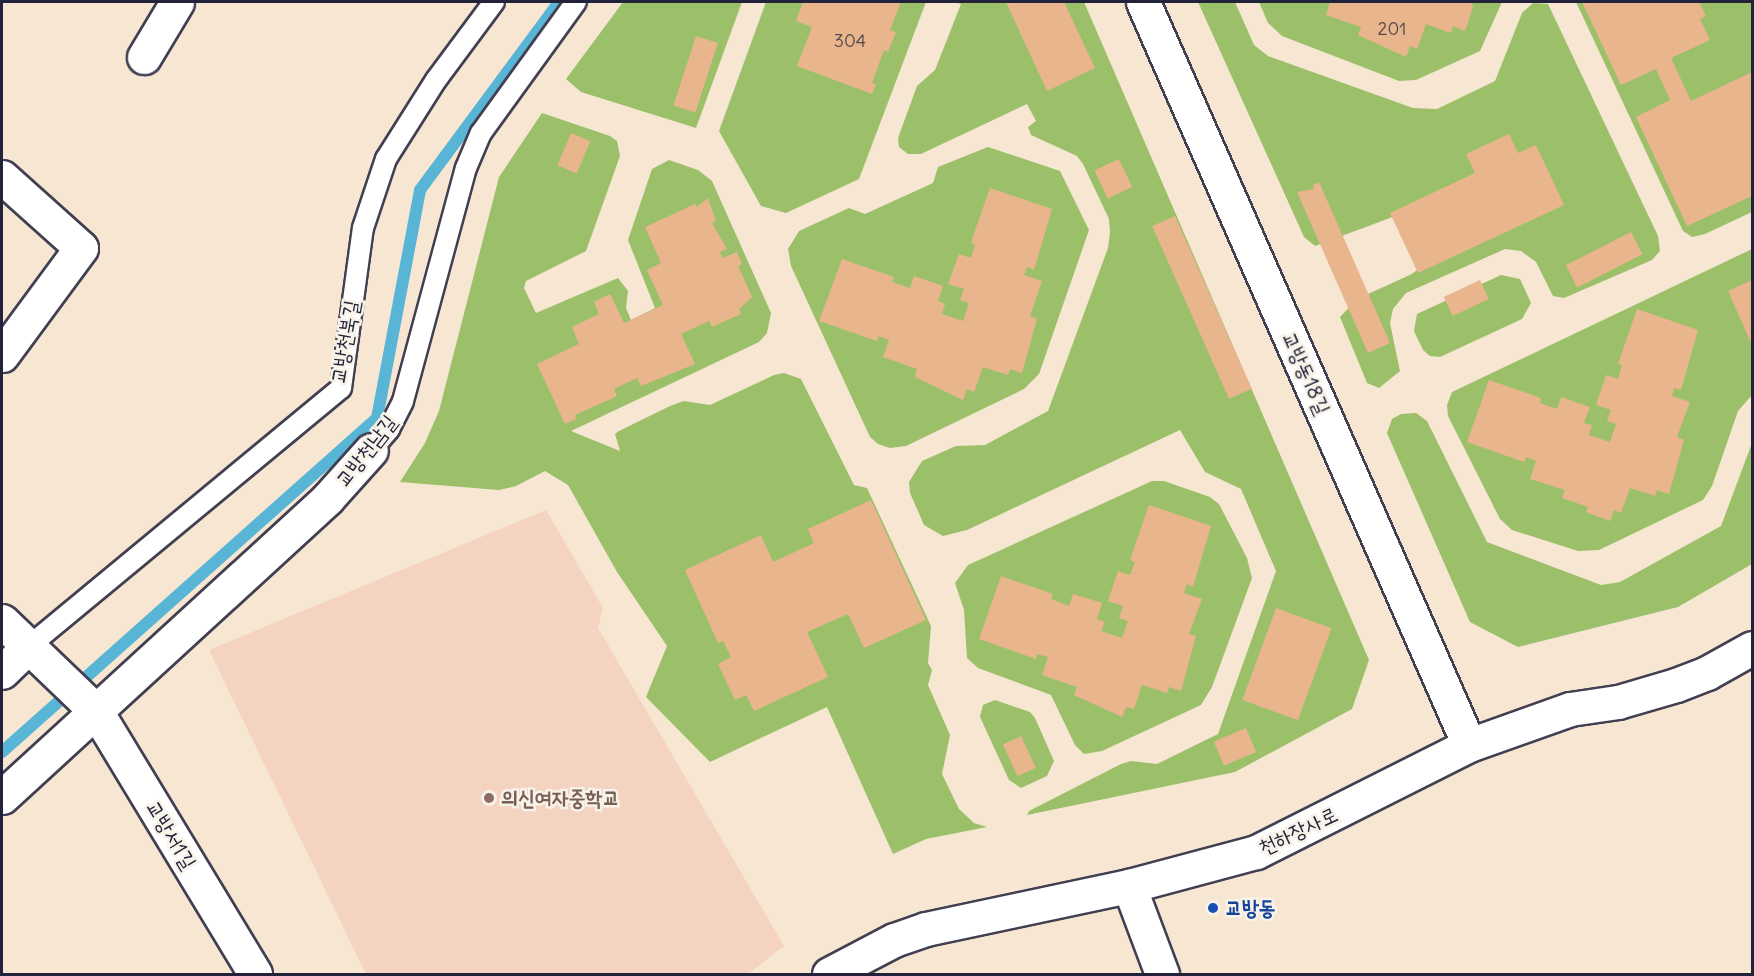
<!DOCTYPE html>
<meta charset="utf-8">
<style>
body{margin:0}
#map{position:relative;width:1754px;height:976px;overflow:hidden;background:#f6e6d2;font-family:Delius,"Poor Story",sans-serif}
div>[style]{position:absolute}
.built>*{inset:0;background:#f4d3c1}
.green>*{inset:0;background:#9cc06a}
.stream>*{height:12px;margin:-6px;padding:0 6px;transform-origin:6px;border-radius:6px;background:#58b5d6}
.building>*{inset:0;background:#e9b58c;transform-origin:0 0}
.roads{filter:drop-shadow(2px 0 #423f52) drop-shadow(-2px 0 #423f52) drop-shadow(0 2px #423f52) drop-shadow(0 -2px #423f52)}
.service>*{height:20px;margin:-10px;padding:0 10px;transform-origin:10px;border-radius:10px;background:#fff}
.minor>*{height:33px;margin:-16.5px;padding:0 16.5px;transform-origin:16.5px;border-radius:16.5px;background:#fff}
.secondary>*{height:33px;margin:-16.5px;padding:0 16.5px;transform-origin:16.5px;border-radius:16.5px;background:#fff}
.dots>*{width:16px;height:16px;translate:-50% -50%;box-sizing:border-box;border:3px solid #f7f3e8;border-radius:50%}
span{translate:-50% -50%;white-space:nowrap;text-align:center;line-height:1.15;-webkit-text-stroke:5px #f7f3e8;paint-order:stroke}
.number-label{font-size:18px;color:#54474f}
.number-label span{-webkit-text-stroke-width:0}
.street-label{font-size:21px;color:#22223b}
.education-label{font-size:21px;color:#785e54;font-weight:700}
.left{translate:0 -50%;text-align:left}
.transit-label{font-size:21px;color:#164399;font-weight:700}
.frame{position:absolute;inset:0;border:3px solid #22223b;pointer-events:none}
</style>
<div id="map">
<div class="built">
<div style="clip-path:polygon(546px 510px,603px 608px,598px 628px,784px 946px,748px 974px,366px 974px,209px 650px)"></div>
</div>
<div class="green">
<div style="clip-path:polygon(623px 2px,742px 2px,696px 128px,581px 92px,566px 79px)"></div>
<div style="clip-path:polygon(766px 2px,926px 2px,859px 179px,786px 213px,761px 206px,719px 131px)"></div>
<div style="clip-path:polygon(954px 2px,1084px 2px,1369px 660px,1352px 709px,1235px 772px,1027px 815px,1029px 811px,1121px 764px,1131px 761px,1157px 764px,1218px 734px,1276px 571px,1241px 489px,1205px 472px,1180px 430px,967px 530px,943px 536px,924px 525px,910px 493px,909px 482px,922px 461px,956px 446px,985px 445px,1048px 411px,1108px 248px,1110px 232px,1109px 219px,1083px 164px,1077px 156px,1031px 135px,1028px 127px,1036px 121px,1027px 104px,921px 154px,908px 154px,899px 147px,898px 138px,917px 86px,935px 70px,961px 4px)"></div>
<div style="clip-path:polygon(1198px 2px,1235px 2px,1254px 45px,1268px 56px,1413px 108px,1437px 109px,1495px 81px,1522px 13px,1533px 3px,1548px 4px,1658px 236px,1660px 251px,1652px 260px,1564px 298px,1553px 296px,1536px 262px,1521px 251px,1505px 249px,1406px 293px,1393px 309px,1390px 323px,1400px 371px,1379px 388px,1367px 383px,1340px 317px,1357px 299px,1412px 274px,1427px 262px,1406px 212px,1315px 246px,1304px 237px)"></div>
<div style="clip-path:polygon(1259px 2px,1502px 2px,1480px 51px,1416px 80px,1399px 81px,1282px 36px,1268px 23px)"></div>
<div style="clip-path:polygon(1576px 2px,1752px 2px,1752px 212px,1705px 234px,1692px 237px,1683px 231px)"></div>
<div style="clip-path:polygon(542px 113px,610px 136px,617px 141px,620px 156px,586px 251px,526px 281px,524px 288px,536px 313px,618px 278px,628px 291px,626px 308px,631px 320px,655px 308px,628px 240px,652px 169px,669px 160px,698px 170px,712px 181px,771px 313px,767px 333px,759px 342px,571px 431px,620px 451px,615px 434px,619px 431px,670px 406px,684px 401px,710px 405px,774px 375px,784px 373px,801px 379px,854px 485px,867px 488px,931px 626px,928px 663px,932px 670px,928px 685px,950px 735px,942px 774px,959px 809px,974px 823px,987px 827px,926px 839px,893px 854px,827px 707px,710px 762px,646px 697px,667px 646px,617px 572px,568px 485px,545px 471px,516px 486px,499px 490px,400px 482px,425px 443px,439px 411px,499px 177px)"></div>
<div style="clip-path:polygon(988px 147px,1060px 171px,1089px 230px,1039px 374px,1024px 389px,906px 446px,890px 448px,878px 444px,870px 437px,791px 266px,788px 249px,799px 231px,849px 208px,865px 214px,933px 183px,938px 167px)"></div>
<div style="clip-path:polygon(1752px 249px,1752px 395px,1738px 411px,1712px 486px,1703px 500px,1599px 550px,1578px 551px,1512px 530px,1500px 519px,1448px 416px,1447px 405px,1452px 392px)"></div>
<div style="clip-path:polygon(1501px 275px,1520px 279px,1531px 303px,1522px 319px,1440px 357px,1430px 356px,1423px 350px,1414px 331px,1417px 314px)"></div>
<div style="clip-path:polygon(1416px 413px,1427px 421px,1487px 542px,1601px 585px,1620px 582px,1721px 526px,1752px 443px,1752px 564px,1678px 607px,1518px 647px,1470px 622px,1387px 433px,1392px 419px,1401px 414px)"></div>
<div style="clip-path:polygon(1152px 481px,1164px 481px,1210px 497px,1219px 504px,1247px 558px,1252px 578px,1212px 687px,1201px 705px,1102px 751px,1084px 754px,1075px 745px,1051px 695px,978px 668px,967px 658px,964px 610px,955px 583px,968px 565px)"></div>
<div style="clip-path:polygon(995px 700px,1030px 712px,1035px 718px,1054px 761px,1047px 776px,1021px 788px,1009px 780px,980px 717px,983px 705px)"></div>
</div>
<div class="stream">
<div style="left:2px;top:752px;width:502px;rotate:-41.69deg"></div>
<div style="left:377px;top:418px;width:232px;rotate:-79.3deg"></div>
<div style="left:420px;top:190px;width:234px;rotate:-53.5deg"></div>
</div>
<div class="building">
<div style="clip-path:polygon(803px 2px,901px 2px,890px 30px,896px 32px,888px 52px,884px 50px,872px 83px,876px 84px,872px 94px,797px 66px,812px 27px,796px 21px)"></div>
<div style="clip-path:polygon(1006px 2px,1064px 2px,1095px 68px,1047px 91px)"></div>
<div style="clip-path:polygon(1330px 2px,1471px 2px,1473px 7px,1465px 31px,1453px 26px,1451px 33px,1426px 24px,1417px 49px,1410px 46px,1406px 57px,1358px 35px,1361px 27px,1326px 15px)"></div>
<div style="clip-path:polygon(1582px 2px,1699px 2px,1706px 16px,1700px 19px,1710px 40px,1671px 58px,1691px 101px,1752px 72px,1752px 196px,1687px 226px,1636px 117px,1670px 100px,1656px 69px,1621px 85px)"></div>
<div style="left:696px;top:36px;width:23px;height:73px;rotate:18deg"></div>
<div style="left:571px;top:133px;width:21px;height:35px;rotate:23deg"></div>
<div style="clip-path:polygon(1509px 134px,1518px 153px,1536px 145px,1564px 205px,1418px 273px,1390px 213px,1475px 173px,1466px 154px)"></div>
<div style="left:1119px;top:159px;width:31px;height:27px;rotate:65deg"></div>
<div style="clip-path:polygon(1319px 182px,1390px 343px,1368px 353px,1297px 192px,1314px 189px,1313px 185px)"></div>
<div style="clip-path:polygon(990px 188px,1052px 209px,1034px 270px,1027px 267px,1024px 275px,1042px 281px,1030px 316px,1037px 319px,1022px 373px,1010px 369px,1008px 375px,983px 367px,974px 392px,967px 389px,963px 400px,915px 377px,917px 369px,883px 357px,889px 340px,879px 336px,877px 341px,819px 321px,842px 259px,894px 277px,892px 282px,910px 288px,914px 276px,943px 286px,938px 301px,945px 304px,942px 314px,963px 321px,969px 303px,960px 300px,964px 289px,948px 284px,959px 254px,971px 258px,975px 245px,971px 242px)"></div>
<div style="clip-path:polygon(708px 198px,716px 221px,712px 223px,727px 249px,720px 252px,723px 258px,737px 252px,742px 264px,738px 266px,752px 297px,739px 309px,741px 314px,712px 327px,709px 321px,681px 334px,695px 364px,641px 386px,637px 378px,614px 389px,617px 396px,575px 415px,576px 419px,565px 424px,537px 364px,579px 344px,572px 327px,599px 314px,594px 302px,610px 294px,624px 323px,663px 305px,647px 270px,661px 263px,645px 227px,695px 204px,697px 207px)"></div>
<div style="left:1175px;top:216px;width:189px;height:25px;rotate:66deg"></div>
<div style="left:1631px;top:232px;width:25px;height:73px;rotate:63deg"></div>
<div style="left:1480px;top:280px;width:21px;height:40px;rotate:65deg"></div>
<div style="clip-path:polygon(1752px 280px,1752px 345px,1728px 291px)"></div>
<div style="clip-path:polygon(1637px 309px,1698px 330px,1681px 390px,1674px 388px,1672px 396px,1690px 402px,1677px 437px,1684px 440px,1669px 494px,1657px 490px,1655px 496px,1630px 488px,1621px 513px,1614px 510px,1610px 521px,1586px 512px,1588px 507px,1562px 498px,1565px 490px,1530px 479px,1536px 461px,1526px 457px,1524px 462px,1467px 442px,1489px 380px,1541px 398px,1540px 403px,1557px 409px,1561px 397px,1590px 407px,1584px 423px,1592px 425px,1589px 435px,1610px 442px,1616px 424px,1607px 421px,1611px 410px,1596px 405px,1606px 375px,1618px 379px,1622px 365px,1618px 364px)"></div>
<div style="clip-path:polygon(871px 500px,926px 620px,864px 648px,848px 614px,807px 632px,828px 677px,754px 711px,746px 695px,735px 700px,718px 664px,731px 657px,723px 641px,718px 643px,685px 570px,761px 535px,773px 562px,814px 543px,808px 529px)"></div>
<div style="clip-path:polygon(1149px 505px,1211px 526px,1193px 587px,1187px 584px,1184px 593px,1202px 599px,1189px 634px,1196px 636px,1181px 691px,1169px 687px,1167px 693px,1142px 685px,1134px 709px,1126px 707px,1122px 717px,1074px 695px,1077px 687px,1042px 675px,1048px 657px,1037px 654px,1036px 659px,979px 639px,1001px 576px,1053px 594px,1051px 599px,1069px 606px,1073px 594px,1102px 603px,1097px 619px,1105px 622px,1101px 631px,1122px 638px,1128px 621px,1119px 618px,1123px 606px,1108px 601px,1118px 571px,1130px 575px,1135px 562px,1130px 560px)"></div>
<div style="left:1276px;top:608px;width:59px;height:98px;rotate:20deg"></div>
<div style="left:1246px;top:728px;width:26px;height:35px;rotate:67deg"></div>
<div style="left:1021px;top:736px;width:35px;height:20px;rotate:65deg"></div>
</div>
<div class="roads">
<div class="service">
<div style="left:371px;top:450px;width:28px;rotate:-49deg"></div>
<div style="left:389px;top:429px;width:31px;rotate:-63deg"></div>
<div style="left:403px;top:401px;width:241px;rotate:-74.9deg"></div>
<div style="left:466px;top:168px;width:38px;rotate:-67deg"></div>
<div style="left:481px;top:133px;width:162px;rotate:-54.1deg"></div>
<div style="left:28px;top:647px;width:406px;rotate:-39.6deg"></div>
<div style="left:341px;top:388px;width:162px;rotate:-82.2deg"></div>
<div style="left:363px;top:228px;width:73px;rotate:-71.6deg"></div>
<div style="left:386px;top:159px;width:93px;rotate:-57.7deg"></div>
<div style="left:436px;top:80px;width:97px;rotate:-53.4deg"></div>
</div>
<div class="minor">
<div style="left:144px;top:57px;width:64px;rotate:-59deg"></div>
<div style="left:2px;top:177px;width:106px;rotate:41.9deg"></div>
<div style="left:81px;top:248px;width:133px;rotate:126.4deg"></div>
<div style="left:2px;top:672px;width:36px;rotate:-44deg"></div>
<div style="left:2px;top:797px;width:442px;rotate:-42.5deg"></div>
<div style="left:328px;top:498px;width:64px;rotate:-48.1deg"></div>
<div style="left:1129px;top:886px;width:94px;rotate:69.4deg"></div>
</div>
<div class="secondary">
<div style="left:1143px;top:2px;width:811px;rotate:66.31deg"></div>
<div style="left:2px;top:621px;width:130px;rotate:43.8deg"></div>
<div style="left:96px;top:711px;width:307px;rotate:58.8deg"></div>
<div style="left:829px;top:974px;width:73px;rotate:-27.6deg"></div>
<div style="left:894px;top:940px;width:34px;rotate:-19deg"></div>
<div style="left:926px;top:929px;width:208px;rotate:-12deg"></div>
<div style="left:1129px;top:886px;width:131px;rotate:-15deg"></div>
<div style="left:1256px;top:852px;width:238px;rotate:-26.7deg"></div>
<div style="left:1469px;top:745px;width:107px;rotate:-19.6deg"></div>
<div style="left:1570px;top:709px;width:49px;rotate:-8.3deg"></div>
<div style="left:1618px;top:702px;width:60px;rotate:-16.3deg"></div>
<div style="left:1676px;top:685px;width:33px;rotate:-21deg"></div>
<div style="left:1707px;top:673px;width:51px;rotate:-29.1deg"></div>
</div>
</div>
<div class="dots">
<div style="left:489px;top:798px;background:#8d6e63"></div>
<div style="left:1213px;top:908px;background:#1a4fb4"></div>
</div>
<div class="number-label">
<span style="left:1392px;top:29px">201</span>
<span style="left:850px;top:41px">304</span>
</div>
<div class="street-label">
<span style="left:345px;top:342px;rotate:-80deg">교방천북길</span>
<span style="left:1306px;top:373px;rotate:66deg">교방동18길</span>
<span style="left:366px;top:451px;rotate:-52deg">교방천남길</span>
<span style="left:1298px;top:831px;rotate:-25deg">천하장사로</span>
<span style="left:171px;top:835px;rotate:59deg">교방서1길</span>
</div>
<div class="education-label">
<span class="left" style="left:501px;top:798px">의신여자중학교</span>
</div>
<div class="transit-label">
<span class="left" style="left:1225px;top:908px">교방동</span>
</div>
<div class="frame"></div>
</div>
